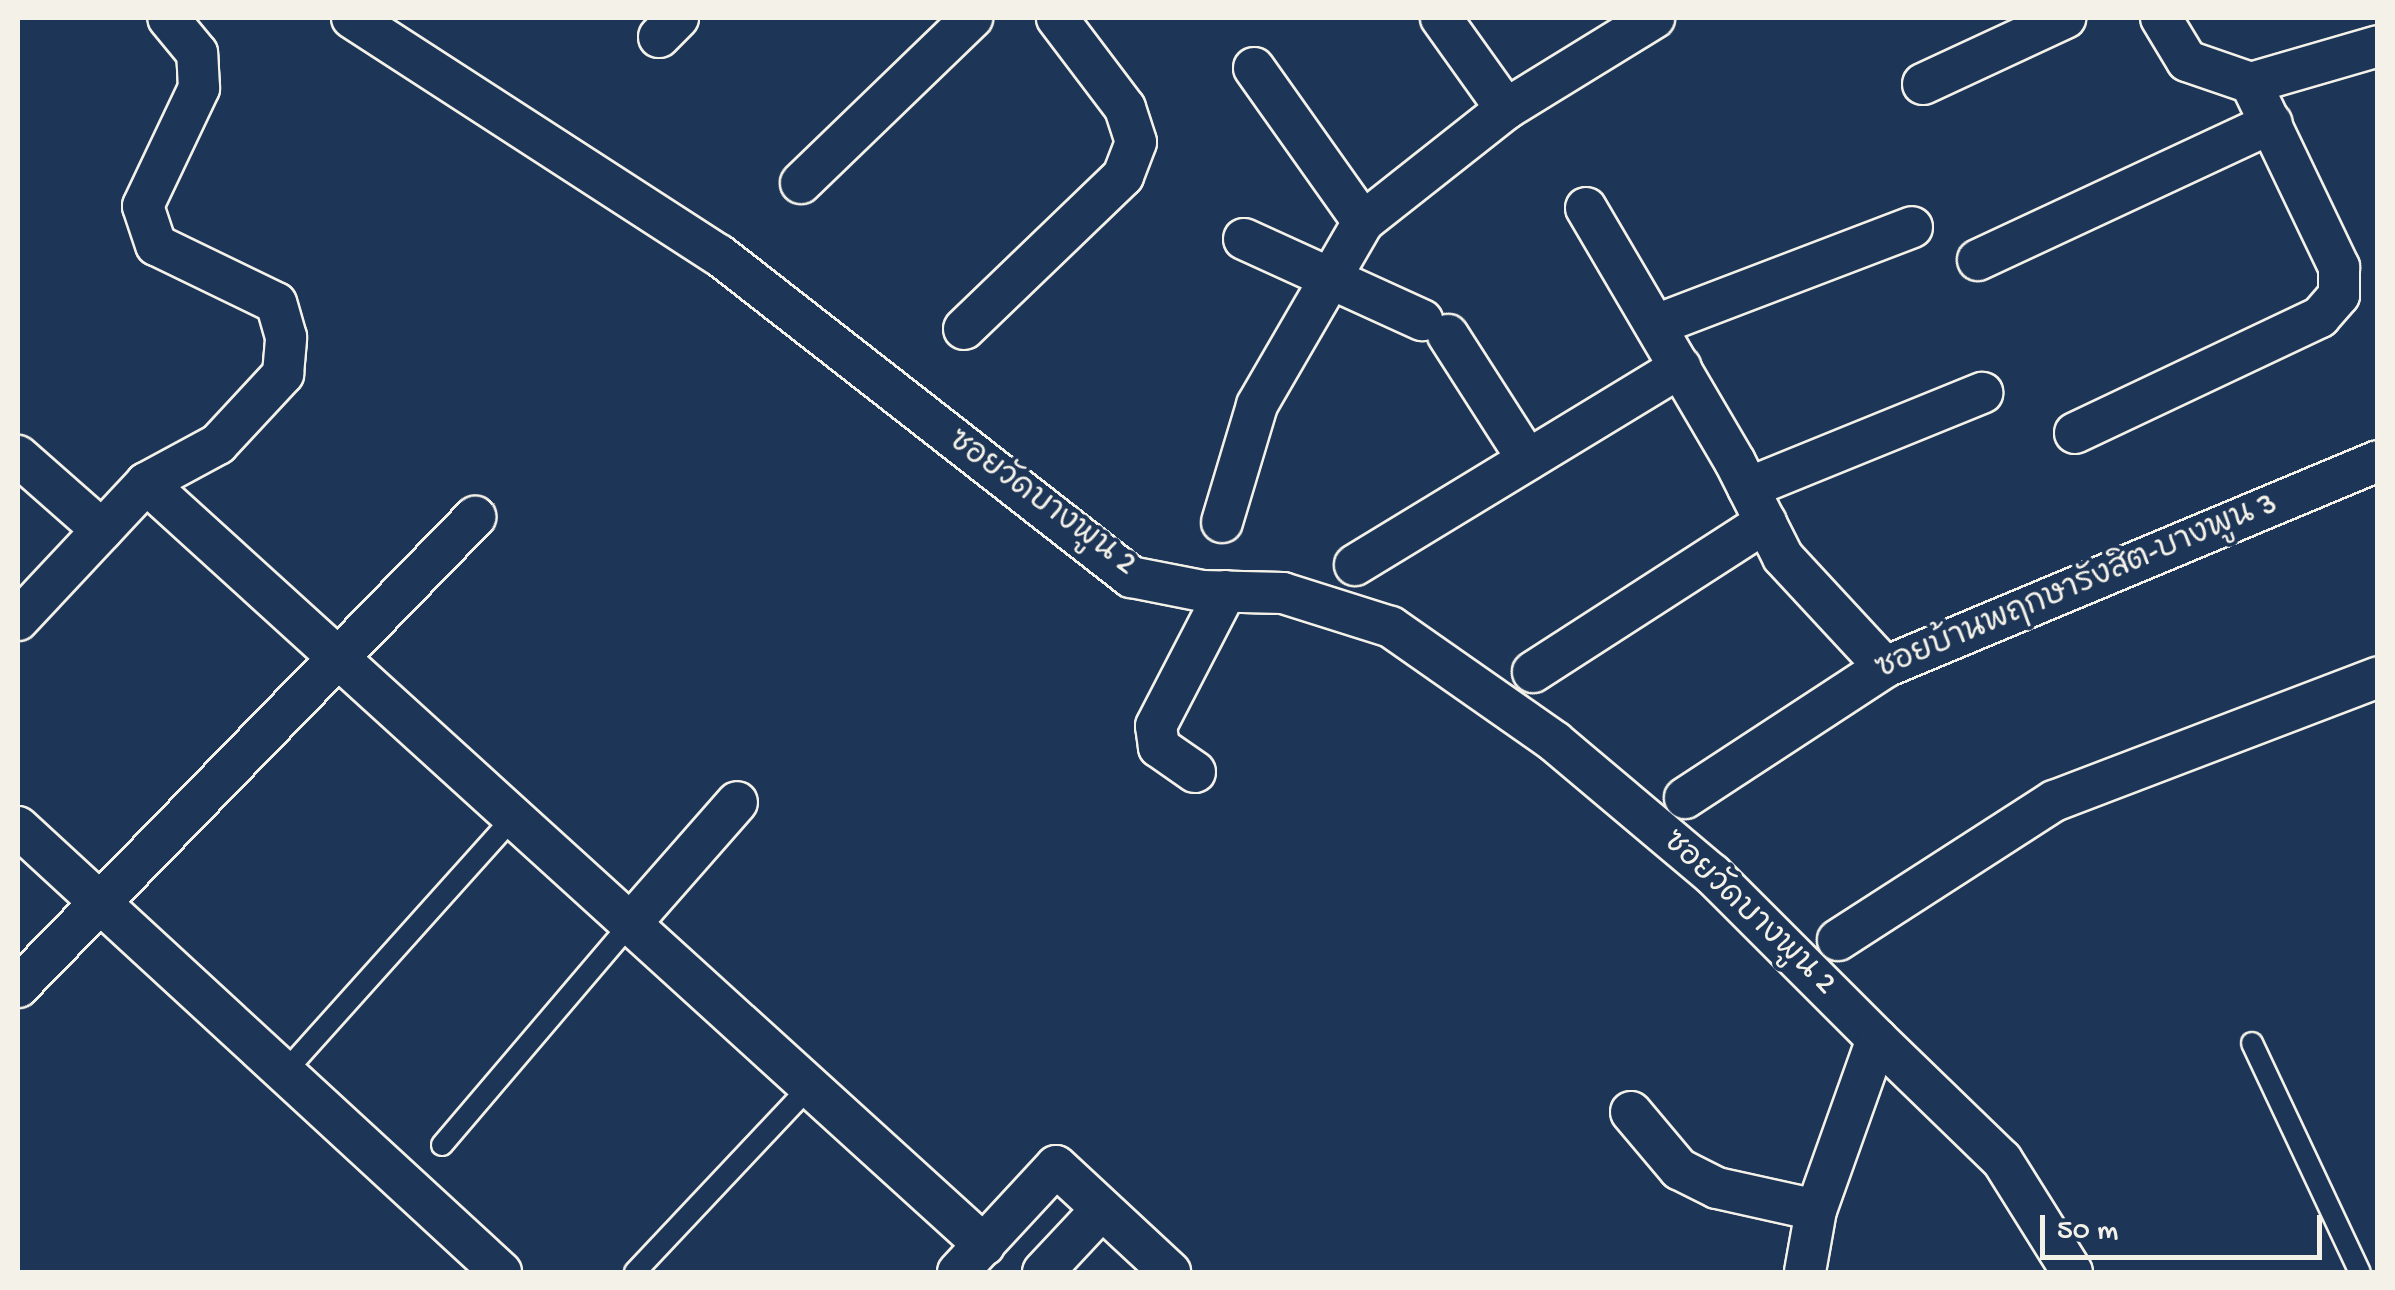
<!DOCTYPE html>
<meta charset="utf-8">
<style>
body{margin:0}
#map{position:relative;width:2395px;height:1290px;overflow:hidden;background:#1d3557;font-family:"Gochi Hand","Playpen Sans Thai",sans-serif}
div>[style]{position:absolute}
.roads{filter:drop-shadow(2px 0 #f4f1e8) drop-shadow(-2px 0 #f4f1e8) drop-shadow(0 2px #f4f1e8) drop-shadow(0 -2px #f4f1e8)}
.lane>*{height:20px;margin:-10px;padding:0 10px;transform-origin:10px;border-radius:10px;background:#1d3557}
.street>*{height:40px;margin:-20px;padding:0 20px;transform-origin:20px;border-radius:20px;background:#1d3557}
span{translate:-50% -50%;white-space:nowrap;text-align:center;line-height:1.15;-webkit-text-stroke:8px #1d3557;paint-order:stroke}
.street-label{font-size:32px;color:#f4f1e8}
.frame{position:absolute;inset:0;border:20px solid #f4f1e8;pointer-events:none}
.scale{position:absolute;left:2040px;top:1215px;width:282px;height:45px;box-sizing:border-box;border:5px solid #f4f1e8;border-top:0;padding-left:12px;font-size:30px;line-height:35px;white-space:nowrap;color:#f4f1e8;-webkit-text-stroke:8px #1d3557;paint-order:stroke}
</style>
<div id="map">
<div class="roads">
<div class="lane">
<div style="left:2252px;top:1043px;width:253px;rotate:64.8deg"></div>
<div style="left:284px;top:1073px;width:344px;rotate:-48.1deg"></div>
<div style="left:442px;top:1145px;width:290px;rotate:-49.6deg"></div>
<div style="left:635px;top:1272px;width:255px;rotate:-46.7deg"></div>
</div>
<div class="street">
<div style="left:352px;top:18px;width:437px;rotate:32.9deg"></div>
<div style="left:719px;top:255px;width:523px;rotate:38.01deg"></div>
<div style="left:1131px;top:577px;width:72px;rotate:11.2deg"></div>
<div style="left:1202px;top:591px;width:81px;rotate:1.4deg"></div>
<div style="left:1283px;top:593px;width:113px;rotate:17.5deg"></div>
<div style="left:1391px;top:627px;width:200px;rotate:35deg"></div>
<div style="left:1555px;top:742px;width:205px;rotate:40.1deg"></div>
<div style="left:1712px;top:874px;width:233px;rotate:45deg"></div>
<div style="left:1877px;top:1039px;width:182px;rotate:109.6deg"></div>
<div style="left:1816px;top:1210px;width:63px;rotate:100.1deg"></div>
<div style="left:1441px;top:18px;width:112px;rotate:54.5deg"></div>
<div style="left:2161px;top:18px;width:50px;rotate:58.8deg"></div>
<div style="left:2187px;top:61px;width:68px;rotate:19deg"></div>
<div style="left:2251px;top:83px;width:132px;rotate:-16.2deg"></div>
<div style="left:659px;top:37px;width:27px;rotate:-45deg"></div>
<div style="left:1254px;top:68px;width:189px;rotate:54.7deg"></div>
<div style="left:1923px;top:84px;width:157px;rotate:-24.9deg"></div>
<div style="left:801px;top:183px;width:238px;rotate:-44deg"></div>
<div style="left:1586px;top:208px;width:294px;rotate:59.6deg"></div>
<div style="left:1735px;top:462px;width:106px;rotate:63.2deg"></div>
<div style="left:1783px;top:557px;width:150px;rotate:47.2deg"></div>
<div style="left:1244px;top:239px;width:196px;rotate:24.5deg"></div>
<div style="left:1978px;top:260px;width:324px;rotate:-25deg"></div>
<div style="left:1656px;top:325px;width:274px;rotate:-20.9deg"></div>
<div style="left:964px;top:329px;width:221px;rotate:-43.9deg"></div>
<div style="left:1123px;top:176px;width:36px;rotate:-69deg"></div>
<div style="left:1136px;top:142px;width:36px;rotate:-108deg"></div>
<div style="left:1125px;top:108px;width:113px;rotate:-127.1deg"></div>
<div style="left:1448px;top:335px;width:148px;rotate:57.4deg"></div>
<div style="left:2075px;top:433px;width:271px;rotate:-25.3deg"></div>
<div style="left:2320px;top:317px;width:29px;rotate:-49deg"></div>
<div style="left:2339px;top:295px;width:28px;rotate:-90deg"></div>
<div style="left:2339px;top:267px;width:204px;rotate:-115.6deg"></div>
<div style="left:18px;top:456px;width:112px;rotate:41.4deg"></div>
<div style="left:146px;top:483px;width:1133px;rotate:42.28deg"></div>
<div style="left:1748px;top:488px;width:253px;rotate:-22.1deg"></div>
<div style="left:1222px;top:522px;width:122px;rotate:-73.3deg"></div>
<div style="left:1257px;top:405px;width:211px;rotate:-59.9deg"></div>
<div style="left:1363px;top:222px;width:182px;rotate:-38.3deg"></div>
<div style="left:1506px;top:109px;width:174px;rotate:-31.6deg"></div>
<div style="left:1355px;top:565px;width:381px;rotate:-31.3deg"></div>
<div style="left:18px;top:620px;width:187px;rotate:-46.9deg"></div>
<div style="left:146px;top:483px;width:82px;rotate:-28.4deg"></div>
<div style="left:218px;top:444px;width:96px;rotate:-47.1deg"></div>
<div style="left:283px;top:374px;width:37px;rotate:-85deg"></div>
<div style="left:286px;top:337px;width:35px;rotate:-106deg"></div>
<div style="left:276px;top:303px;width:133px;rotate:-154.2deg"></div>
<div style="left:156px;top:245px;width:41px;rotate:-108.4deg"></div>
<div style="left:143px;top:206px;width:131px;rotate:-64.6deg"></div>
<div style="left:199px;top:88px;width:35px;rotate:-93deg"></div>
<div style="left:197px;top:53px;width:45px;rotate:-129.6deg"></div>
<div style="left:1533px;top:672px;width:277px;rotate:-32.8deg"></div>
<div style="left:1195px;top:772px;width:44px;rotate:-145.2deg"></div>
<div style="left:1159px;top:747px;width:21px;rotate:-98deg"></div>
<div style="left:1156px;top:726px;width:152px;rotate:-62.6deg"></div>
<div style="left:1685px;top:798px;width:239px;rotate:-33.2deg"></div>
<div style="left:1885px;top:667px;width:534px;rotate:-22.68deg"></div>
<div style="left:18px;top:827px;width:657px;rotate:42.66deg"></div>
<div style="left:630px;top:924px;width:162px;rotate:-48.7deg"></div>
<div style="left:1838px;top:940px;width:257px;rotate:-32.8deg"></div>
<div style="left:2054px;top:801px;width:347px;rotate:-20.9deg"></div>
<div style="left:18px;top:987px;width:656px;rotate:-45.8deg"></div>
<div style="left:1877px;top:1039px;width:174px;rotate:44.1deg"></div>
<div style="left:2002px;top:1160px;width:132px;rotate:58deg"></div>
<div style="left:1631px;top:1112px;width:75px;rotate:49.9deg"></div>
<div style="left:1679px;top:1169px;width:42px;rotate:26.6deg"></div>
<div style="left:1717px;top:1188px;width:101px;rotate:12.5deg"></div>
<div style="left:958px;top:1272px;width:144px;rotate:-47.2deg"></div>
<div style="left:1056px;top:1166px;width:156px;rotate:42.9deg"></div>
<div style="left:1043px;top:1272px;width:86px;rotate:-46.9deg"></div>
</div>
</div>
<div class="street-label">
<span style="left:1041px;top:504px;rotate:36deg">ซอยวัดบางพูน 2</span>
<span style="left:2077px;top:588px;rotate:-23deg">ซอยบ้านพฤกษารังสิต-บางพูน 3</span>
<span style="left:1748px;top:914px;rotate:43deg">ซอยวัดบางพูน 2</span>
</div>
<div class="frame"></div>
<div class="scale">50 m</div>
</div>
